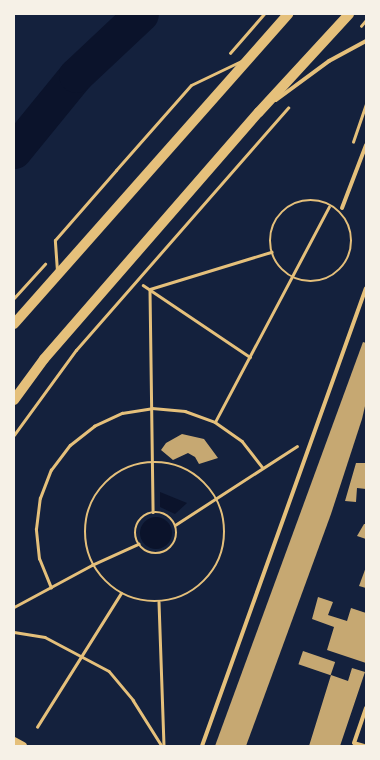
<!DOCTYPE html>
<style>
body{margin:0}
#map{position:relative;width:380px;height:760px;overflow:hidden;background:#14213d;font-family:"PT Sans",sans-serif}
div>[style]{position:absolute}
.water>*{inset:0;background:#0b132b}
.round{border-radius:50%}
.river>*{height:35px;margin:-17.5px;padding:0 17.5px;transform-origin:17.5px;border-radius:17.5px;background:#0b132b}
.building>*{inset:0;background:#c6a872;transform-origin:0 0}
.path>*{height:2.5px;margin:-1.25px;padding:0 1.25px;transform-origin:1.25px;border-radius:1.25px;background:#e5c07b}
.path>.ring{margin:-1.25px;padding:0;box-sizing:content-box;background:none;border:2.5px solid #e5c07b;border-radius:50%}
.service>*{height:3px;margin:-1.5px;padding:0 1.5px;transform-origin:1.5px;border-radius:1.5px;background:#e5c07b}
.minor>*{height:4px;margin:-2px;padding:0 2px;transform-origin:2px;border-radius:2px;background:#e5c07b}
.secondary>*{height:8px;margin:-4px;padding:0 4px;transform-origin:4px;border-radius:4px;background:#e5c07b}
.primary>*{height:10px;margin:-5px;padding:0 5px;transform-origin:5px;border-radius:5px;background:#e5c07b}
span{translate:-50% -50%;white-space:nowrap;text-align:center;line-height:1.15;-webkit-text-stroke:3.5px #f6f1e7;paint-order:stroke}
.frame{position:absolute;inset:0;border:15px solid #f6f1e7;pointer-events:none}
</style>
<div id="map">
<div class="water">
<div style="clip-path:polygon(160px 492px,187px 503px,175px 514px,160px 507px)"></div>
<div class="round" style="left:140px;top:517px;width:32px;height:32px"></div>
</div>
<div class="river">
<div style="left:14px;top:151px;width:98px;rotate:-50.8deg"></div>
<div style="left:76px;top:75px;width:89px;rotate:-43.2deg"></div>
</div>
<div class="building">
<div style="clip-path:polygon(363px 342px,366px 343px,366px 402px,362px 419px,331px 514px,246px 746px,215px 746px)"></div>
<div style="clip-path:polygon(182px 434px,204px 439px,218px 458px,199px 464px,195px 457px,188px 453px,173px 460px,161px 450px,166px 443px)"></div>
<div style="clip-path:polygon(356px 463px,366px 463px,366px 489px,357px 488px,356px 502px,345px 501px)"></div>
<div style="clip-path:polygon(364px 524px,366px 524px,366px 539px,357px 536px)"></div>
<div style="clip-path:polygon(366px 567px,366px 588px,359px 586px)"></div>
<div style="clip-path:polygon(318px 597px,333px 602px,328px 615px,347px 621px,351px 608px,366px 613px,366px 663px,327px 650px,334px 627px,312px 619px)"></div>
<div style="left:303px;top:651px;width:34px;height:14px;rotate:19deg"></div>
<div style="clip-path:polygon(352px 668px,365px 672px,340px 746px,309px 746px,331px 675px,348px 681px)"></div>
</div>
<div class="path">
<div style="left:361px;top:26px;width:8px;rotate:-50deg"></div>
<div style="left:230px;top:53px;width:52px;rotate:-48.9deg"></div>
<div style="left:353px;top:142px;width:40px;rotate:-71.1deg"></div>
<div class="ring" style="left:270px;top:200px;width:79.5px;height:79.5px"></div>
<div style="left:143px;top:285px;width:129px;rotate:33.9deg"></div>
<div style="left:150px;top:289px;width:127px;rotate:-17deg"></div>
<div style="left:150px;top:290px;width:222px;rotate:89.2deg"></div>
<div style="left:14px;top:298px;width:46px;rotate:-47.6deg"></div>
<div style="left:215px;top:422px;width:243px;rotate:-62.1deg"></div>
<div style="left:14px;top:435px;width:105px;rotate:-53.9deg"></div>
<div style="left:76px;top:350px;width:322px;rotate:-48.8deg"></div>
<div class="ring" style="left:85px;top:462px;width:137.5px;height:137.5px"></div>
<div class="ring" style="left:135px;top:512px;width:39.5px;height:39.5px"></div>
<div style="left:175px;top:525px;width:145px;rotate:-32.9deg"></div>
<div style="left:51px;top:588px;width:31px;rotate:-112deg"></div>
<div style="left:39px;top:559px;width:30px;rotate:-96deg"></div>
<div style="left:36px;top:529px;width:31px;rotate:-83deg"></div>
<div style="left:40px;top:498px;width:30px;rotate:-69deg"></div>
<div style="left:51px;top:470px;width:31px;rotate:-53deg"></div>
<div style="left:70px;top:445px;width:31px;rotate:-38deg"></div>
<div style="left:94px;top:426px;width:31px;rotate:-25deg"></div>
<div style="left:122px;top:413px;width:30px;rotate:-9deg"></div>
<div style="left:152px;top:408px;width:33px;rotate:5deg"></div>
<div style="left:185px;top:411px;width:32px;rotate:20deg"></div>
<div style="left:215px;top:422px;width:33px;rotate:35deg"></div>
<div style="left:242px;top:441px;width:33px;rotate:52deg"></div>
<div style="left:159px;top:602px;width:144px;rotate:88deg"></div>
<div style="left:14px;top:607px;width:89px;rotate:-28.3deg"></div>
<div style="left:92px;top:565px;width:51px;rotate:-24.5deg"></div>
<div style="left:14px;top:632px;width:31px;rotate:9deg"></div>
<div style="left:45px;top:637px;width:72px;rotate:28deg"></div>
<div style="left:109px;top:671px;width:38px;rotate:50deg"></div>
<div style="left:133px;top:700px;width:54px;rotate:57.8deg"></div>
<div style="left:37px;top:727px;width:158px;rotate:-57.9deg"></div>
</div>
<div class="service">
<div style="left:57px;top:271px;width:31px;rotate:-94deg"></div>
<div style="left:55px;top:240px;width:93px;rotate:-48.9deg"></div>
<div style="left:116px;top:170px;width:113px;rotate:-48.6deg"></div>
<div style="left:191px;top:85px;width:55px;rotate:-25.6deg"></div>
</div>
<div class="minor">
<div style="left:276px;top:100px;width:66px;rotate:-36.3deg"></div>
<div style="left:329px;top:61px;width:42px;rotate:-28.4deg"></div>
<div style="left:342px;top:208px;width:67px;rotate:-69.1deg"></div>
<div style="left:202px;top:746px;width:486px;rotate:-70.3deg"></div>
<div style="left:364px;top:746px;width:10px;rotate:-163deg"></div>
<div style="left:354px;top:743px;width:37px;rotate:-71deg"></div>
</div>
<div class="secondary">
<div style="left:14px;top:741px;width:10px;rotate:29deg"></div>
</div>
<div class="primary">
<div style="left:14px;top:324px;width:414px;rotate:-48.5deg"></div>
<div style="left:14px;top:400px;width:51px;rotate:-53.8deg"></div>
<div style="left:44px;top:359px;width:327px;rotate:-49deg"></div>
<div style="left:259px;top:112px;width:133px;rotate:-47.4deg"></div>
</div>
<div class="frame"></div>
</div>
